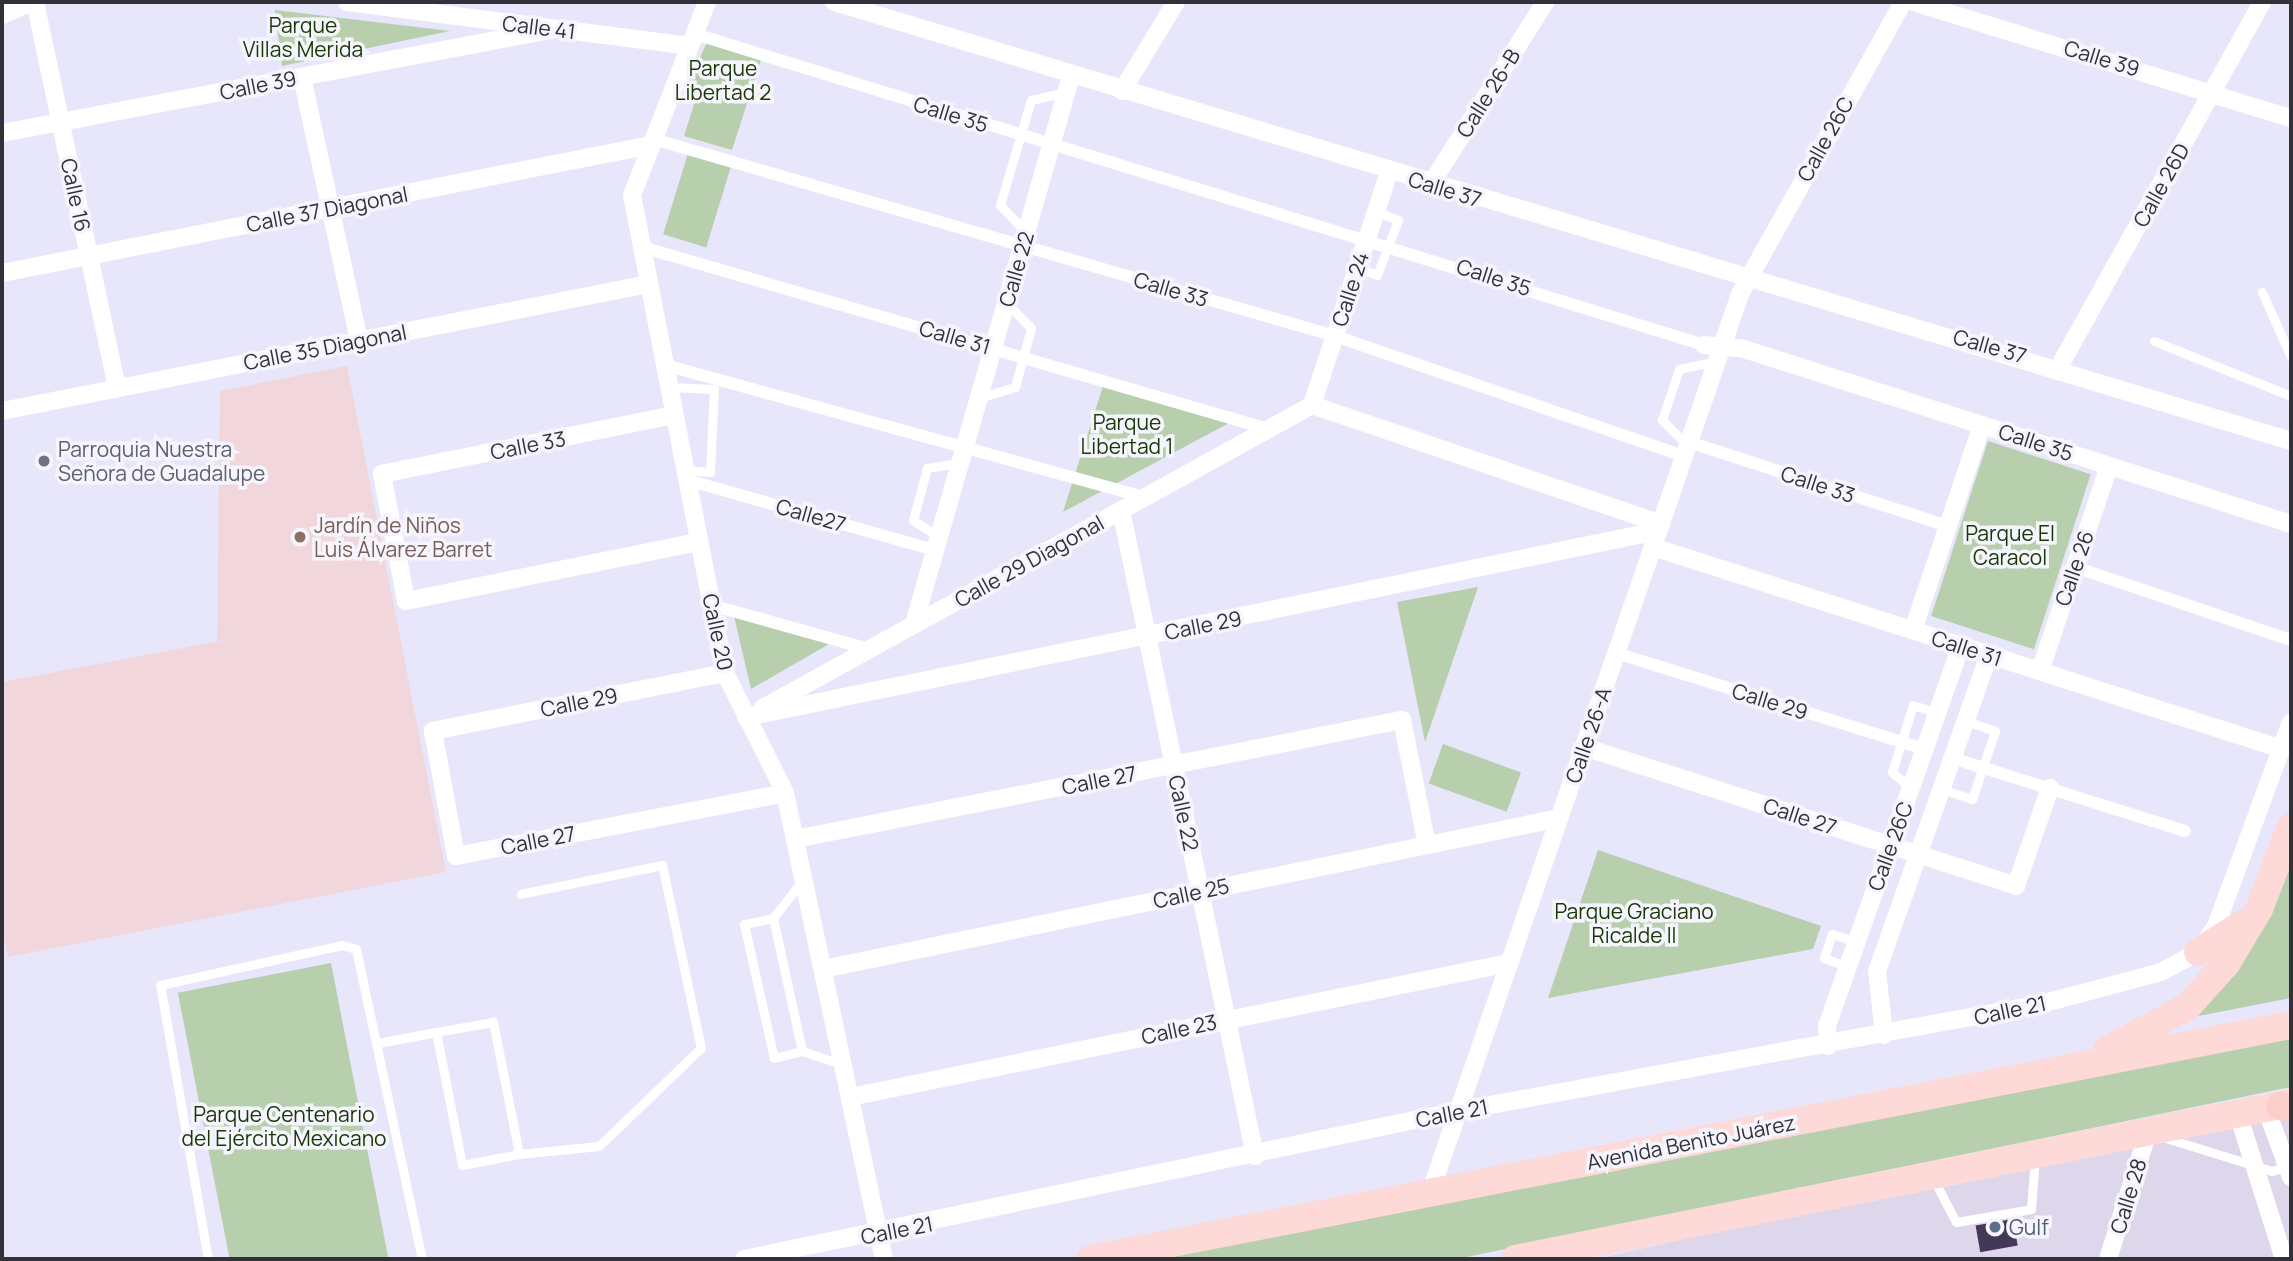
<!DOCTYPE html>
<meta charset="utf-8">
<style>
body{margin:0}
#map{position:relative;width:2293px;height:1261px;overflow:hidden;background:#e8e6fb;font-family:Manrope,sans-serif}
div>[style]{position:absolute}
.industrial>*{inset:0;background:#ded7ec}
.education>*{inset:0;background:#f1d7dc}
.green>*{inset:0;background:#b7cfad;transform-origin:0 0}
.building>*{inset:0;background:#443859;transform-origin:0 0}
.service>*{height:9px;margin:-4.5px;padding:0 4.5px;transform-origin:4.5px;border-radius:4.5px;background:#fff}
.pedestrian>*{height:12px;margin:-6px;padding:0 6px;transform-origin:6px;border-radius:6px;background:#fff}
.minor>*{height:18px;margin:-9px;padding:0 9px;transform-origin:9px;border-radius:9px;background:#fff}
.primary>*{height:28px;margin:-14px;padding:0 14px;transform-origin:14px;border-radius:14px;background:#fddad7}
.trunk>*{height:28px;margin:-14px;padding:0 14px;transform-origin:14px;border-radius:14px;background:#fcceca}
.dots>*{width:19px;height:19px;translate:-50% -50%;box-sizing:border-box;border:4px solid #f6f5fd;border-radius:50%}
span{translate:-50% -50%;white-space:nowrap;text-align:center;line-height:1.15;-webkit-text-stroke:7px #f6f5fd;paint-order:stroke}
.park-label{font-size:21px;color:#183803}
.street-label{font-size:21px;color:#323139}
.worship-label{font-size:21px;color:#5b616d}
.left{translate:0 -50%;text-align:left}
.education-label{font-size:21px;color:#785e54}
.service-label{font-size:21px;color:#4e5e75}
.frame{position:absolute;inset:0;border:4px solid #323139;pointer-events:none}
</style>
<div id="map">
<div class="industrial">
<div style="clip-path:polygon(2291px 1101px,2291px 1259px,1596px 1259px,2139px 1136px)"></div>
</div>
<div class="education">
<div style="clip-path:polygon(347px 366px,446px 872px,8px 957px,2px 928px,2px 682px,241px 637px,217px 641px,220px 391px)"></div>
</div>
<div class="green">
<div style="clip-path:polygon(275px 10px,450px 31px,282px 66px)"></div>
<div style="clip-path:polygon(707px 42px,761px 60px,732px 150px,684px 136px,697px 95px,688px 84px)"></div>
<div style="left:688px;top:153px;width:45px;height:85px;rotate:17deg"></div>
<div style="clip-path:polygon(1103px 386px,1229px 423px,1063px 512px)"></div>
<div style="left:1988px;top:441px;width:108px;height:184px;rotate:18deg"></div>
<div style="clip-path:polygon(1478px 587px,1425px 742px,1397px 602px)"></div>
<div style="clip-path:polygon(733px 612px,836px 640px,751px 689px)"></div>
<div style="left:1443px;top:744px;width:83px;height:42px;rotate:20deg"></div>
<div style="clip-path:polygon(2291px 847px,2291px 998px,2178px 1020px)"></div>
<div style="clip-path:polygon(1598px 850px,1821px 926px,1813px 949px,1548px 998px)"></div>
<div style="left:331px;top:963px;width:302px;height:156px;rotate:79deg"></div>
<div style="clip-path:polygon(2291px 1034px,2291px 1087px,1457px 1259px,1154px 1259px)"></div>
</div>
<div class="building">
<div style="left:2013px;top:1219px;width:27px;height:38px;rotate:80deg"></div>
</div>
<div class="service">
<div style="left:1026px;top:232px;width:37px;rotate:-134deg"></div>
<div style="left:1000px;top:205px;width:109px;rotate:-73.6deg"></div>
<div style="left:1031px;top:100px;width:36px;rotate:-13deg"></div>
<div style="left:1358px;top:268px;width:20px;rotate:20deg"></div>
<div style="left:1377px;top:275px;width:59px;rotate:-69.1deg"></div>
<div style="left:1398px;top:220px;width:24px;rotate:-158deg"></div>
<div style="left:2262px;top:292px;width:71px;rotate:66deg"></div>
<div style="left:2154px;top:341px;width:148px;rotate:21.9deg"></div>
<div style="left:669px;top:387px;width:45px;rotate:2.5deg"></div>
<div style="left:714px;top:389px;width:83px;rotate:92.8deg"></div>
<div style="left:710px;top:472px;width:25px;rotate:-175deg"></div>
<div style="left:979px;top:398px;width:38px;rotate:-17deg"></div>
<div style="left:1015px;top:387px;width:61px;rotate:-74.8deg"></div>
<div style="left:1031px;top:328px;width:36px;rotate:-134deg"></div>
<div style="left:1688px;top:446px;width:37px;rotate:-135deg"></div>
<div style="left:1662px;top:420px;width:54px;rotate:-71.6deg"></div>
<div style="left:1679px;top:369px;width:38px;rotate:-12deg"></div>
<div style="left:939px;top:537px;width:31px;rotate:-147deg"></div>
<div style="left:913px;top:520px;width:54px;rotate:-74.9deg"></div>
<div style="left:927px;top:468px;width:33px;rotate:-9deg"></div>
<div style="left:1911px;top:788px;width:25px;rotate:-140deg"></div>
<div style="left:1892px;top:772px;width:70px;rotate:-72.6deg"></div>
<div style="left:1913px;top:705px;width:25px;rotate:18deg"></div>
<div style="left:1941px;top:789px;width:33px;rotate:18deg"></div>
<div style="left:1972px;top:799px;width:72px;rotate:-71.3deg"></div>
<div style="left:1995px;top:731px;width:31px;rotate:-161deg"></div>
<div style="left:773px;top:918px;width:47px;rotate:-51.9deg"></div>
<div style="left:1848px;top:967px;width:26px;rotate:-159deg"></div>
<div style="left:1824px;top:958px;width:25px;rotate:-72deg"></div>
<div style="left:1832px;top:934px;width:25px;rotate:18deg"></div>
<div style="left:378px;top:1043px;width:59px;rotate:-10.7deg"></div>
<div style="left:436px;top:1032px;width:136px;rotate:78.9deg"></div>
<div style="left:462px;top:1165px;width:58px;rotate:-10.9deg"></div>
<div style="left:519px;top:1154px;width:135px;rotate:-101.1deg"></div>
<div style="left:493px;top:1022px;width:58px;rotate:170deg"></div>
<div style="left:802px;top:1051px;width:136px;rotate:-102.3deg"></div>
<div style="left:773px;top:918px;width:30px;rotate:168deg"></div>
<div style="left:744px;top:924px;width:137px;rotate:77.4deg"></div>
<div style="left:774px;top:1058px;width:29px;rotate:-14deg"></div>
<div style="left:802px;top:1051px;width:41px;rotate:18.4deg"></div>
<div style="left:2166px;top:1138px;width:111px;rotate:17.3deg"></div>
<div style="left:2272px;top:1171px;width:19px;rotate:-16deg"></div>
<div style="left:519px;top:1154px;width:80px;rotate:-5.7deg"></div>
<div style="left:599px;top:1146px;width:141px;rotate:-43.9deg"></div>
<div style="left:701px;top:1048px;width:187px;rotate:-102deg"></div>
<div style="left:662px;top:865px;width:144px;rotate:168.4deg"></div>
<div style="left:1934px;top:1180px;width:47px;rotate:62.4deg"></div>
<div style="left:1956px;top:1222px;width:76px;rotate:-9.8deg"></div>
<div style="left:2031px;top:1209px;width:52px;rotate:-85.6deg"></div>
<div style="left:208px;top:1259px;width:278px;rotate:-99.9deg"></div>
<div style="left:160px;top:985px;width:186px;rotate:-12.4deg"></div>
<div style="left:342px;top:945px;width:15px;rotate:16deg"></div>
<div style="left:356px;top:949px;width:317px;rotate:78deg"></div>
</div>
<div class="pedestrian">
<div style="left:695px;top:34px;width:1056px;rotate:17.13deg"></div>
<div style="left:653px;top:139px;width:710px;rotate:16.11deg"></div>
<div style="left:1335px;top:336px;width:369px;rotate:19deg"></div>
<div style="left:642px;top:247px;width:652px;rotate:16.21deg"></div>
<div style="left:665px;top:365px;width:498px;rotate:15.4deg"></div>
<div style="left:1689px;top:442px;width:272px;rotate:18deg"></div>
<div style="left:687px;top:480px;width:258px;rotate:15.8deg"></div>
<div style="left:2075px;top:567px;width:228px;rotate:18.7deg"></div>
<div style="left:711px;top:605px;width:164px;rotate:15.6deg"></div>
<div style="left:1616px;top:653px;width:323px;rotate:17.3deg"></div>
<div style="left:1952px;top:758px;width:244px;rotate:17.4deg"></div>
</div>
<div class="minor">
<div style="left:35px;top:2px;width:395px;rotate:78deg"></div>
<div style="left:347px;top:2px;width:346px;rotate:7.3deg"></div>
<div style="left:707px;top:2px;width:207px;rotate:111.2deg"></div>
<div style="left:632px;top:195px;width:487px;rotate:79deg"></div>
<div style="left:725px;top:673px;width:134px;rotate:63.4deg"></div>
<div style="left:785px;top:793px;width:476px;rotate:78deg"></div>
<div style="left:834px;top:2px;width:1522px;rotate:16.77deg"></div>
<div style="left:1913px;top:2px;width:395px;rotate:17.1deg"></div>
<div style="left:2px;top:15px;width:32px;rotate:-24deg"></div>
<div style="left:302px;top:77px;width:269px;rotate:77.8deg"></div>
<div style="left:1122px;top:91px;width:104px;rotate:-58.8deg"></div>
<div style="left:2px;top:133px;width:563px;rotate:-10.65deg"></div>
<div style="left:1431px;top:184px;width:215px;rotate:-57.9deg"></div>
<div style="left:2px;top:273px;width:662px;rotate:-11.16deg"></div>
<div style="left:1704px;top:345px;width:37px;rotate:5deg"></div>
<div style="left:1741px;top:348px;width:577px;rotate:17.74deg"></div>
<div style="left:2059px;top:367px;width:418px;rotate:-60.9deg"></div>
<div style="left:1312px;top:405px;width:369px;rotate:18.8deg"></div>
<div style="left:1312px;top:405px;width:245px;rotate:-71.7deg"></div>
<div style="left:2px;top:411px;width:659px;rotate:-11.11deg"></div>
<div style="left:674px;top:415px;width:298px;rotate:168.6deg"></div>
<div style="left:382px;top:474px;width:129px;rotate:79.3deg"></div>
<div style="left:406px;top:601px;width:299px;rotate:-11.4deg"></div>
<div style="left:1121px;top:510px;width:660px;rotate:78.28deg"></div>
<div style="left:1653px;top:547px;width:661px;rotate:17.8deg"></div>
<div style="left:914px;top:624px;width:570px;rotate:-74.01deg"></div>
<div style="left:1913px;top:630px;width:216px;rotate:-71.4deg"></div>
<div style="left:2040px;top:671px;width:216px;rotate:-71.4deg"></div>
<div style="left:725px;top:673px;width:298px;rotate:168.8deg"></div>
<div style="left:433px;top:731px;width:127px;rotate:79.6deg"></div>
<div style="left:456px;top:856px;width:335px;rotate:-10.8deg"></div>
<div style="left:763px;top:708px;width:627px;rotate:-28.89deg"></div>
<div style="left:746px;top:717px;width:931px;rotate:-11.53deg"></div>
<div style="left:1584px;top:747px;width:454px;rotate:17.8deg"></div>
<div style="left:2016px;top:886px;width:104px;rotate:-70.9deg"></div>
<div style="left:795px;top:839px;width:619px;rotate:-11.09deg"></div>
<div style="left:1402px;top:720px;width:127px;rotate:78.7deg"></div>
<div style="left:823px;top:969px;width:751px;rotate:-11.59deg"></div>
<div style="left:1884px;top:1035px;width:64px;rotate:-96.2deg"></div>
<div style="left:1877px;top:971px;width:335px;rotate:-70.5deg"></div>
<div style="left:1828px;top:1046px;width:20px;rotate:-93deg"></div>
<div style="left:1827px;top:1026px;width:403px;rotate:-70.6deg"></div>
<div style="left:850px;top:1097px;width:672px;rotate:-11.49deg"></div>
<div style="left:2266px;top:1108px;width:73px;rotate:70.1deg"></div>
<div style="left:2238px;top:1114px;width:152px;rotate:72.4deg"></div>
<div style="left:1430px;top:1193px;width:951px;rotate:-70.97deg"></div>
<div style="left:1740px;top:294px;width:334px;rotate:-60.8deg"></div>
<div style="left:744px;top:1259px;width:729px;rotate:-11.71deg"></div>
<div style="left:1458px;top:1111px;width:593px;rotate:-10.4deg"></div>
<div style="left:2041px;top:1004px;width:124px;rotate:-14.9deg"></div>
<div style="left:2161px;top:972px;width:42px;rotate:-28.4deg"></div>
<div style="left:2198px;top:952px;width:32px;rotate:-55deg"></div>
<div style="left:2216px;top:926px;width:217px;rotate:-69.8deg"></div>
<div style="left:2108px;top:1259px;width:133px;rotate:-72.5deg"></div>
</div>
<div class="primary">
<div style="left:2198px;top:952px;width:54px;rotate:-32.2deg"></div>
<div style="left:2107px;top:1050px;width:92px;rotate:-28.5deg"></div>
<div style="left:2188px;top:1006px;width:57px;rotate:-47.9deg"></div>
<div style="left:2226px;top:964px;width:64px;rotate:-59deg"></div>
<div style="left:2259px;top:909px;width:89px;rotate:-68.9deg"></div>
<div style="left:1090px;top:1259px;width:1224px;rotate:-11.03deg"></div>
<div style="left:1515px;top:1259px;width:792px;rotate:-11.37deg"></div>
</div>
<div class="trunk">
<div style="left:2280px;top:1106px;width:11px;rotate:15deg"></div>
</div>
<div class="dots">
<div style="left:44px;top:461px;background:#6b7280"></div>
<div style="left:300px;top:537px;background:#8d6e63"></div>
<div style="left:1995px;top:1227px;background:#5c6f8a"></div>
</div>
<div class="park-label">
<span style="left:303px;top:37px">Parque<br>Villas Merida</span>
<span style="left:723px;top:80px">Parque<br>Libertad 2</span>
<span style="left:1127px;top:434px">Parque<br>Libertad 1</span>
<span style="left:2010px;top:545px">Parque El<br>Caracol</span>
<span style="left:1634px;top:923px">Parque Graciano<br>Ricalde II</span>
<span style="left:284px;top:1126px">Parque Centenario<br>del Ejército Mexicano</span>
</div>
<div class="street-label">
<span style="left:539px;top:27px;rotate:7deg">Calle 41</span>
<span style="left:2102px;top:58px;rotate:17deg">Calle 39</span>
<span style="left:258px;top:85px;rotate:-11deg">Calle 39</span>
<span style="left:1488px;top:93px;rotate:-58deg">Calle 26-B</span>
<span style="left:951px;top:114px;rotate:17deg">Calle 35</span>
<span style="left:1825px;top:139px;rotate:-61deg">Calle 26C</span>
<span style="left:2161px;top:185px;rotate:-61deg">Calle 26D</span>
<span style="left:1445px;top:189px;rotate:17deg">Calle 37</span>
<span style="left:76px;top:195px;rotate:78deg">Calle 16</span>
<span style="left:327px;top:209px;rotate:-11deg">Calle 37 Diagonal</span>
<span style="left:1016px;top:269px;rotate:-74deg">Calle 22</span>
<span style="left:1494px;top:277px;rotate:18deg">Calle 35</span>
<span style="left:1171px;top:289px;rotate:16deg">Calle 33</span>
<span style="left:1350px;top:289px;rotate:-72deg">Calle 24</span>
<span style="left:955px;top:337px;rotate:16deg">Calle 31</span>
<span style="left:1990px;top:346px;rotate:16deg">Calle 37</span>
<span style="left:325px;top:347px;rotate:-11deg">Calle 35 Diagonal</span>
<span style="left:2036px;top:442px;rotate:18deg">Calle 35</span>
<span style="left:528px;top:445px;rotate:-11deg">Calle 33</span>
<span style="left:1818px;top:484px;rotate:18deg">Calle 33</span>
<span style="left:811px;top:515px;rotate:16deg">Calle27</span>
<span style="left:1029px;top:561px;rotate:-29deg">Calle 29 Diagonal</span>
<span style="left:2074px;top:568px;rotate:-71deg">Calle 26</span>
<span style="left:1203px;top:625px;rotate:-11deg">Calle 29</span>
<span style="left:718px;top:632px;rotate:78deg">Calle 20</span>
<span style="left:1967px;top:648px;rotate:18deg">Calle 31</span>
<span style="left:1770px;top:701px;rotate:17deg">Calle 29</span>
<span style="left:579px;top:702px;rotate:-11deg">Calle 29</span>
<span style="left:1588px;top:735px;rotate:-71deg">Calle 26-A</span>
<span style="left:1099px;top:780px;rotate:-11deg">Calle 27</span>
<span style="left:1184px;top:813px;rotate:78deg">Calle 22</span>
<span style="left:1800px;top:816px;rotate:18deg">Calle 27</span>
<span style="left:538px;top:840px;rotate:-11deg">Calle 27</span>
<span style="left:1890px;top:846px;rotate:-70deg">Calle 26C</span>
<span style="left:1191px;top:893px;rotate:-12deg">Calle 25</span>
<span style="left:2010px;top:1010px;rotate:-12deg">Calle 21</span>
<span style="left:1179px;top:1029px;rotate:-12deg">Calle 23</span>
<span style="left:1452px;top:1113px;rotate:-11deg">Calle 21</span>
<span style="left:1691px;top:1142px;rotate:-11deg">Avenida Benito Juárez</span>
<span style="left:2128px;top:1196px;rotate:-73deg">Calle 28</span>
<span style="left:897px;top:1230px;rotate:-11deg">Calle 21</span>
</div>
<div class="worship-label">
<span class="left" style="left:58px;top:461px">Parroquia Nuestra<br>Señora de Guadalupe</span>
</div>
<div class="education-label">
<span class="left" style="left:314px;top:537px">Jardín de Niños<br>Luis Álvarez Barret</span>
</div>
<div class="service-label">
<span class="left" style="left:2009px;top:1227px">Gulf</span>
</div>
<div class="frame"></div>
</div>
